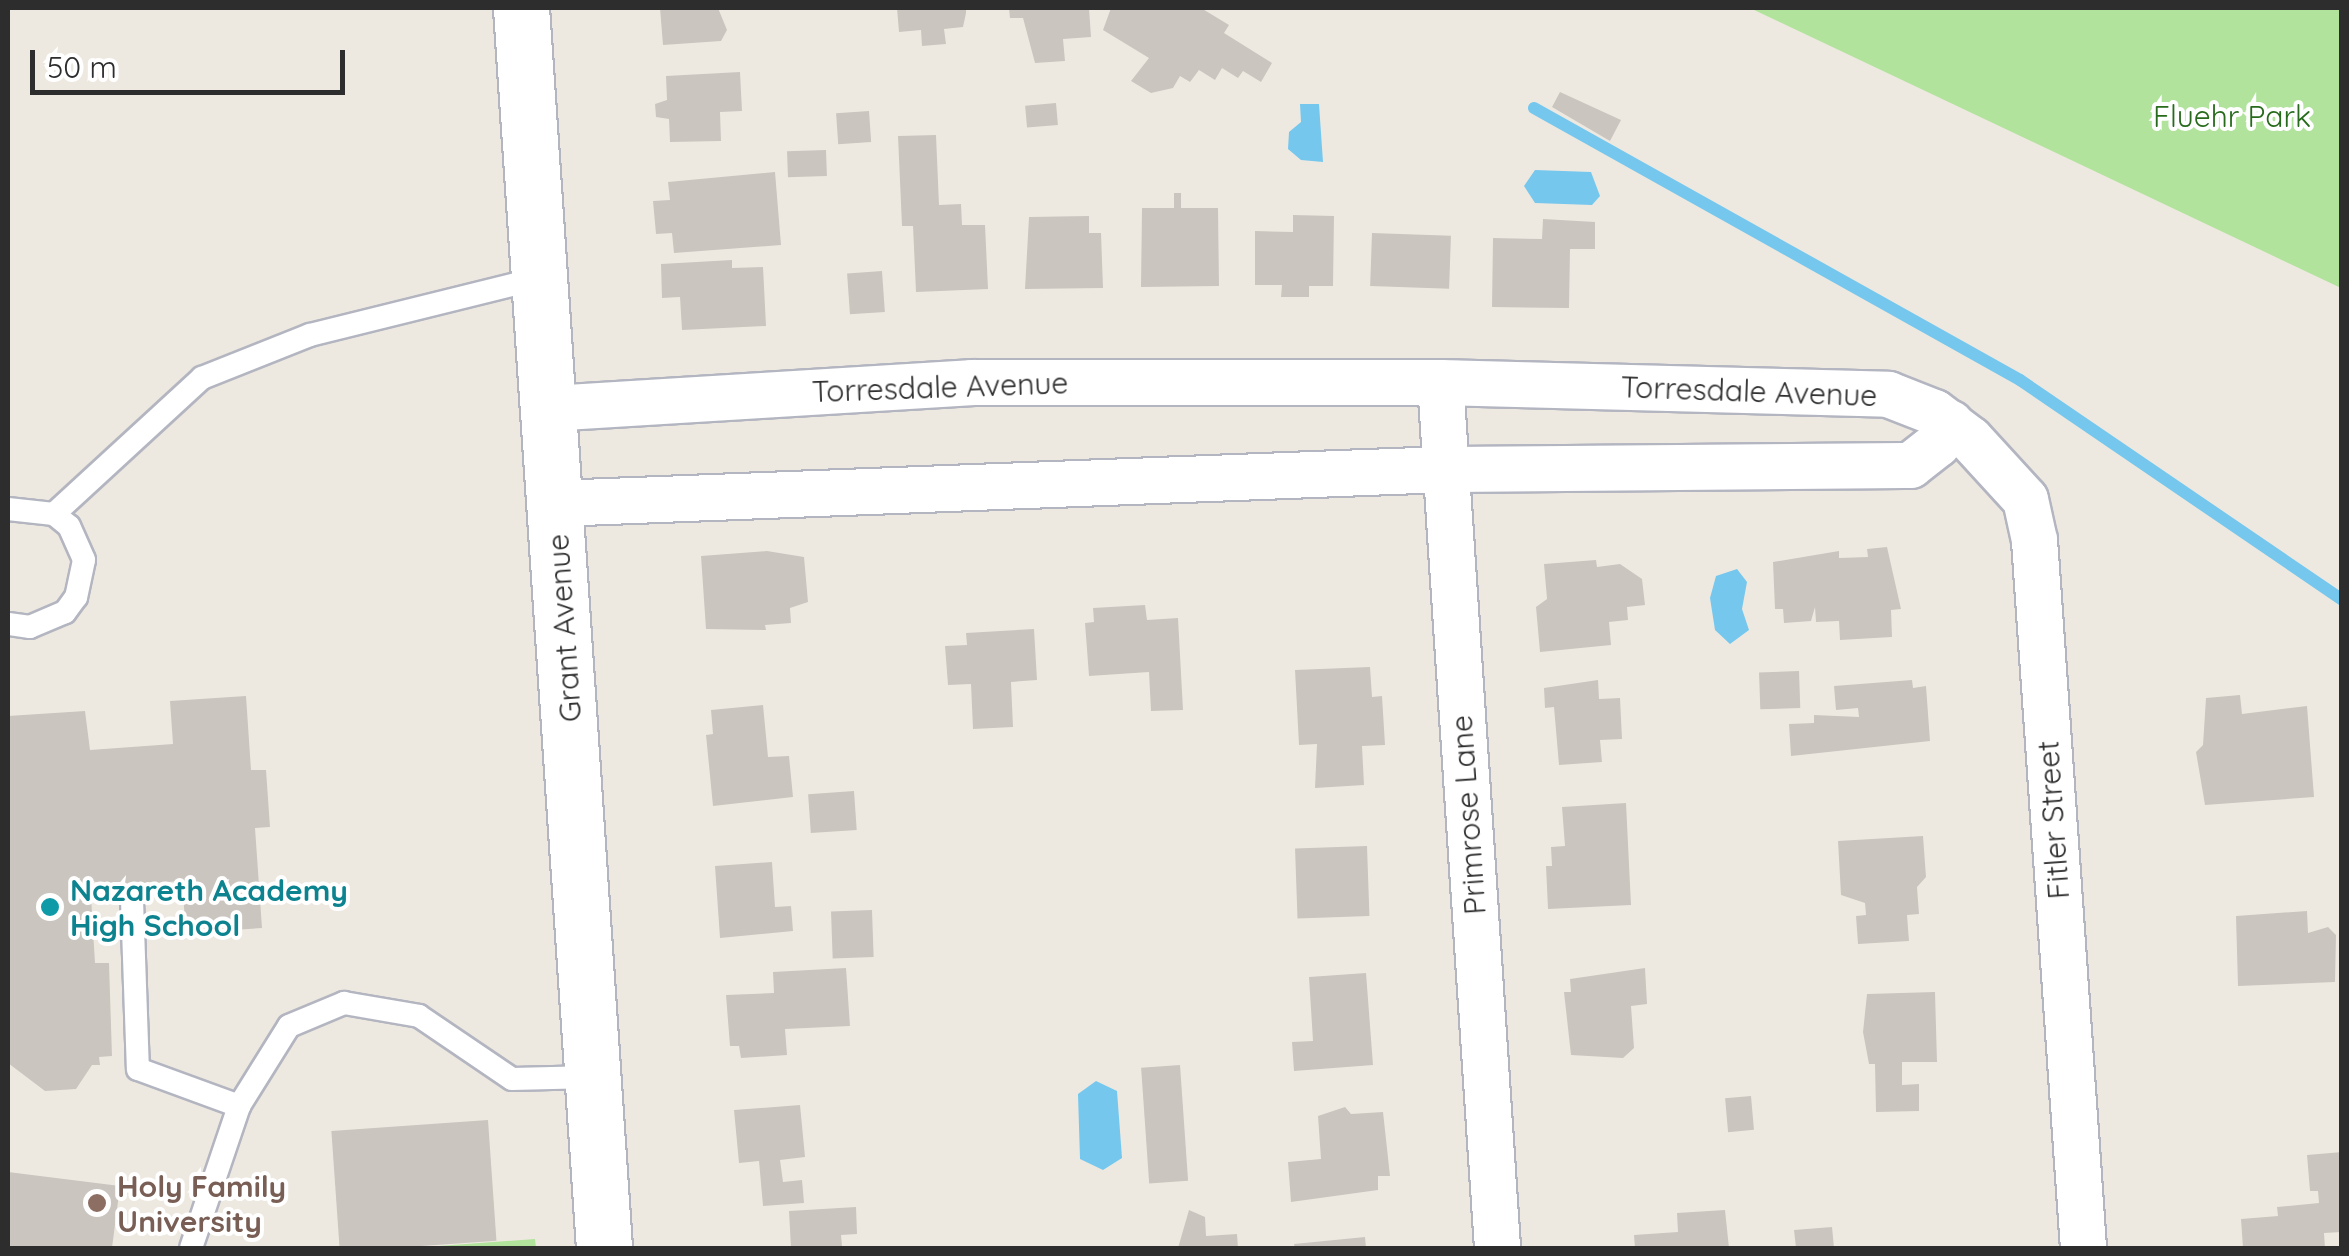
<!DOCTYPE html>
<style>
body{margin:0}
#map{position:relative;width:2349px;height:1256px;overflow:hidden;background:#eee9e0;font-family:Quicksand,sans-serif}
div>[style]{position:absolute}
.green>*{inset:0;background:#b1e39d}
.water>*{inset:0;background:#75c7ee}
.stream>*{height:12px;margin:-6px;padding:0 6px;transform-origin:6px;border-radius:6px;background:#75c7ee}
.building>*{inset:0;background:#cac5bf;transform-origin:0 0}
.roads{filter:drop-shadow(2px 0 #b3b5c0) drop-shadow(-2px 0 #b3b5c0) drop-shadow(0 2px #b3b5c0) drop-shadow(0 -2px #b3b5c0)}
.service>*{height:22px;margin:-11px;padding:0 11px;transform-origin:11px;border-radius:11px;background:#fff}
.minor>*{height:45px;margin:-22.5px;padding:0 22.5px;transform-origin:22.5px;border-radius:22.5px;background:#fff}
.tertiary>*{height:55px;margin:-27.5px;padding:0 27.5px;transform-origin:27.5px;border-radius:27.5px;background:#fff}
.dots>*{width:28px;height:28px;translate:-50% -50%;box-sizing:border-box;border:5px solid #fff;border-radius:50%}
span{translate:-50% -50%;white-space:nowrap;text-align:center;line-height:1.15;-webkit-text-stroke:8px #fff;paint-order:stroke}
.park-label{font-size:30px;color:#286b1c}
.street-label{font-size:30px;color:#2d2d2d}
.culture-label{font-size:30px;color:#0d838f;font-weight:700}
.left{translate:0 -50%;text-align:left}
.education-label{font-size:30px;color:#785e54;font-weight:700}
.frame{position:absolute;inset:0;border:10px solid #2d2d2d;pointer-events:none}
.scale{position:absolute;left:30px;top:50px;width:315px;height:45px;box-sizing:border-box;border:5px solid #2d2d2d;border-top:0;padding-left:12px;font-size:30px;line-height:35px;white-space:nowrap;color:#2d2d2d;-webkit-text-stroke:8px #fff;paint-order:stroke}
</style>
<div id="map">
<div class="green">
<div style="clip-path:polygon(1750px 8px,2341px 8px,2341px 288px)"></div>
<div style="clip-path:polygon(535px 1239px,536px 1248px,412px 1248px)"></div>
</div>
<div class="water">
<div style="clip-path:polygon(1300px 104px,1319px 104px,1323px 162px,1301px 160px,1288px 149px,1289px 132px,1301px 122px)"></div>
<div style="clip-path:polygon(1535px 170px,1591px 172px,1600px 196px,1592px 205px,1535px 203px,1524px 186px)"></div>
<div style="clip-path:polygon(1737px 569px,1747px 582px,1742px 609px,1749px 630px,1730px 644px,1715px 630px,1710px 598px,1716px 576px)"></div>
<div style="clip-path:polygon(1096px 1081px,1117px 1091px,1122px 1158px,1103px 1170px,1080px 1159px,1078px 1094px)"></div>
</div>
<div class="stream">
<div style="left:1534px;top:108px;width:557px;rotate:29.23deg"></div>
<div style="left:2020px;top:380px;width:390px;rotate:34.3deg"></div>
</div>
<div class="building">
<div style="clip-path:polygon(660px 8px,718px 8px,727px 30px,721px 41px,663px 45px)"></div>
<div style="clip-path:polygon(897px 8px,966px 8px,966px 13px,963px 27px,944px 29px,946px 44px,922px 46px,921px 30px,899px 32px)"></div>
<div style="clip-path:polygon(1009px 8px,1089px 8px,1091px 37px,1063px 39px,1065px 61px,1035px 63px,1023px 18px,1010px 18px)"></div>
<div style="clip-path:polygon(1111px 8px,1201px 8px,1229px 25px,1224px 33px,1272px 63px,1261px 82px,1243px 71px,1238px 78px,1222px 68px,1215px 80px,1199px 70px,1190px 82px,1180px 76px,1173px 88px,1151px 93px,1131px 81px,1149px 58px,1103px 30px)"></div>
<div style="clip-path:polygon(740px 72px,742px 111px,720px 112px,721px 141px,670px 142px,669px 119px,656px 117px,655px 104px,667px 100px,666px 76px)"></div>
<div style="clip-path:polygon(1560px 92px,1621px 120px,1610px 141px,1552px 107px)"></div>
<div style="left:1056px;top:103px;width:22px;height:31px;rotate:85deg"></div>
<div style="left:869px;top:111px;width:31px;height:33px;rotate:86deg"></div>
<div style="clip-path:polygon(936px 135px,939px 205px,961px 204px,962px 225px,985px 225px,988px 289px,916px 292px,913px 226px,902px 226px,898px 136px)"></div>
<div style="left:826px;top:150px;width:26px;height:39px;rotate:88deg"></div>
<div style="clip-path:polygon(775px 172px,781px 245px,674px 253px,672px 233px,656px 234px,653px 201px,670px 200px,668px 182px)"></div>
<div style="clip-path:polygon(1174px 193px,1181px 193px,1181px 208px,1218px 208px,1219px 286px,1141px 287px,1142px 208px,1174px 208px)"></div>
<div style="clip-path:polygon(1293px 215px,1334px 216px,1333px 286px,1309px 286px,1309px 297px,1281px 297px,1282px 285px,1255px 285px,1255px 231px,1293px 232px)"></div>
<div style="clip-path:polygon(1089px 216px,1089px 233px,1101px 233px,1103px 288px,1025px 289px,1029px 217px)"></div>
<div style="clip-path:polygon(1543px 219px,1595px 222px,1595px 249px,1570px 249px,1569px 308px,1492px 307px,1493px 238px,1542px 239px)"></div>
<div style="left:1372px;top:233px;width:79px;height:53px;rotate:2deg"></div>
<div style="clip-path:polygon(732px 260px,732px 268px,763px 267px,766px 326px,682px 330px,680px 297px,662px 298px,661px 264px)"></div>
<div style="left:882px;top:271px;width:41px;height:35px;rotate:86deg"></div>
<div style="clip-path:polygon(1887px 547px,1901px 609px,1891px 610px,1892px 637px,1840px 640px,1839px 621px,1816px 622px,1815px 607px,1811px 621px,1784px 623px,1783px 609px,1775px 609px,1773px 562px,1839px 551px,1839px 558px,1868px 557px,1867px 549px)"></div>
<div style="clip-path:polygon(767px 551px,804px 557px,808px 602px,790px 608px,791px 623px,765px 625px,766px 630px,706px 629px,701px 556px)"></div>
<div style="clip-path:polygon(1596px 560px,1597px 567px,1620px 564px,1642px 579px,1645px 605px,1627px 607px,1628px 620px,1609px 622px,1611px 645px,1540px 652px,1536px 607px,1547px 599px,1544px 564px)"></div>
<div style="clip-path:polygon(1145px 605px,1147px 620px,1178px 618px,1183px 710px,1151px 711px,1149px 672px,1089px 676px,1085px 623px,1094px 622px,1093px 608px)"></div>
<div style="clip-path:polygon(1034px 629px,1037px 680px,1011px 682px,1013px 727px,973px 729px,971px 684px,948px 685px,945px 646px,967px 645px,966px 633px)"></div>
<div style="clip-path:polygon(1370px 667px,1372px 697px,1382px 696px,1385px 745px,1362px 746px,1364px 785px,1315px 788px,1317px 744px,1299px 745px,1295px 670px)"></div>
<div style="left:1799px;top:671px;width:37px;height:40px;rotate:88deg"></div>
<div style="clip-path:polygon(1598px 680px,1599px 699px,1620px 698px,1622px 739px,1600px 740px,1602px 762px,1559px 765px,1554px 707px,1545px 708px,1544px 688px)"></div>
<div style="clip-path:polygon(1912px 680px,1913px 688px,1926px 686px,1930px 741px,1791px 756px,1789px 724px,1814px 723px,1814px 715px,1859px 717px,1858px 708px,1836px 710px,1834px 686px)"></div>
<div style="clip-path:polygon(2240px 695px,2242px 714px,2307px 706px,2314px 797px,2205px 805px,2196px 752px,2203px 745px,2206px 698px)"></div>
<div style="clip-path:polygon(246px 696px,251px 770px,266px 770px,270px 827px,255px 828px,262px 928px,186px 933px,182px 881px,108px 886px,90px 880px,95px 963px,109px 963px,112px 1056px,99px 1057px,100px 1065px,92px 1065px,76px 1089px,45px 1091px,8px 1063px,8px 716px,85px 711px,90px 750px,173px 744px,170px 701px)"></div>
<div style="clip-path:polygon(763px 705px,768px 757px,789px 756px,793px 797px,713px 806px,706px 735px,713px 734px,711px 710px)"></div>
<div style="left:854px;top:791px;width:39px;height:46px;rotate:86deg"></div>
<div style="clip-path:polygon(1626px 803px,1631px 905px,1548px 909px,1546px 866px,1552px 866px,1551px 847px,1565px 846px,1562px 807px)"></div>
<div style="clip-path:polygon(1923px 836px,1926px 877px,1917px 887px,1919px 914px,1907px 915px,1909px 941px,1858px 944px,1856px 916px,1866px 915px,1865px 903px,1841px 895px,1838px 841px)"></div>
<div style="left:1367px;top:846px;width:70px;height:72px;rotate:88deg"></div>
<div style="clip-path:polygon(772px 862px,775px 907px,791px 906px,793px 931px,720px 938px,715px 866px)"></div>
<div style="left:872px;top:910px;width:47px;height:41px;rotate:88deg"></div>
<div style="clip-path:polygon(2307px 911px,2308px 933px,2328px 927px,2336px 935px,2335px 982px,2238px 986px,2236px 916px)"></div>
<div style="clip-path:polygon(846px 968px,850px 1026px,785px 1029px,787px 1055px,741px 1058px,739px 1046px,730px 1046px,726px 995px,774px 993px,773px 972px)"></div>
<div style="clip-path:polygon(1645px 968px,1647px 1004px,1631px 1006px,1634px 1048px,1623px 1058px,1571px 1055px,1564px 992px,1571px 992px,1570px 979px)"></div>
<div style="clip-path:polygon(1366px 973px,1373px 1065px,1294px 1071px,1292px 1042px,1313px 1041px,1309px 977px)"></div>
<div style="clip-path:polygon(1935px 992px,1937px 1062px,1902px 1062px,1902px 1085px,1919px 1084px,1919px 1111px,1876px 1112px,1875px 1064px,1869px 1064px,1863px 1032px,1867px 994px)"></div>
<div style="left:1180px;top:1065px;width:116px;height:39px;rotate:86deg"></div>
<div style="left:1751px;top:1096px;width:34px;height:26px;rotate:85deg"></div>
<div style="clip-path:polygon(800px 1105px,805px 1157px,780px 1160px,783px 1182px,802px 1180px,804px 1203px,763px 1206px,759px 1161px,739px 1163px,734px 1110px)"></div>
<div style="clip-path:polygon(1345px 1107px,1351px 1114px,1383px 1112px,1390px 1176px,1378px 1176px,1378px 1190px,1291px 1202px,1288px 1162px,1321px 1159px,1318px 1116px)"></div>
<div style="left:488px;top:1120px;width:121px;height:157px;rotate:86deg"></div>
<div style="clip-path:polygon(2342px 1152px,2342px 1232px,2324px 1233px,2325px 1248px,2243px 1248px,2241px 1219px,2278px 1216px,2277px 1207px,2319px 1203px,2318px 1191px,2310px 1191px,2307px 1155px)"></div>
<div style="clip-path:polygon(8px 1172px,120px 1186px,112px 1248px,8px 1248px)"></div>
<div style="clip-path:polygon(856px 1207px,857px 1234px,841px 1235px,842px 1246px,791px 1248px,789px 1211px)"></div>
<div style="clip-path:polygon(1189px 1210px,1205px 1217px,1206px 1236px,1237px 1234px,1238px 1248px,1178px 1248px)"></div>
<div style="clip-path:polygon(1725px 1210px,1729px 1248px,1635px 1248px,1634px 1235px,1678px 1232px,1677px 1213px)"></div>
<div style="clip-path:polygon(1832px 1227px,1834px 1248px,1796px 1248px,1794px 1230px)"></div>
<div style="clip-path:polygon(1365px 1237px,1366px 1248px,1295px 1248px,1294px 1244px)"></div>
</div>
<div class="roads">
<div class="service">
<div style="left:8px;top:509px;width:46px;rotate:6.2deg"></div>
<div style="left:54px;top:514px;width:19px;rotate:39deg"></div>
<div style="left:69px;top:526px;width:37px;rotate:66deg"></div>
<div style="left:84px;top:560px;width:38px;rotate:102deg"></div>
<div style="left:76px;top:597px;width:19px;rotate:126deg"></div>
<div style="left:65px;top:612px;width:38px;rotate:157deg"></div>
<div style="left:30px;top:627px;width:22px;rotate:-172deg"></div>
<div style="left:54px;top:514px;width:201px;rotate:-42.6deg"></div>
<div style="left:202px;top:378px;width:116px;rotate:-21.7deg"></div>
<div style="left:310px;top:335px;width:238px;rotate:-13.9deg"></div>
<div style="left:132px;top:900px;width:169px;rotate:88deg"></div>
<div style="left:138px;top:1069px;width:108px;rotate:20.1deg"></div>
<div style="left:191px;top:1248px;width:150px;rotate:-71.3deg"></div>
<div style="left:239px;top:1106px;width:94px;rotate:-58deg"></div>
<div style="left:289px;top:1026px;width:60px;rotate:-22.7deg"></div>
<div style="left:344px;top:1003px;width:76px;rotate:9.8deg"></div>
<div style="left:419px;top:1016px;width:112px;rotate:34.1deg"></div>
<div style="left:512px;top:1079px;width:81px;rotate:-1.4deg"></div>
</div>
<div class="minor">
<div style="left:1440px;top:382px;width:868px;rotate:86.23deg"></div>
<div style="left:549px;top:408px;width:423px;rotate:-3.5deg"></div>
<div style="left:971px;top:382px;width:469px"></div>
<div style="left:1440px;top:382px;width:448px;rotate:1.5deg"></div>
<div style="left:1888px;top:394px;width:49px;rotate:21.4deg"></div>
<div style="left:1934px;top:412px;width:45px;rotate:36.9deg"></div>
<div style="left:1970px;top:439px;width:81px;rotate:47.5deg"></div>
<div style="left:2025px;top:499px;width:42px;rotate:77.6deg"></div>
<div style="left:2034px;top:540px;width:710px;rotate:86.04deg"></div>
<div style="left:555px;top:503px;width:892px;rotate:-2.19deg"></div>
<div style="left:1446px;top:469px;width:464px;rotate:-0.5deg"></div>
<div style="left:1910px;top:465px;width:34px;rotate:-38deg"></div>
<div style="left:1937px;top:444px;width:25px;rotate:-58deg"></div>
</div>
<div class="tertiary">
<div style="left:521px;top:8px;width:1243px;rotate:86.17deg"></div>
</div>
</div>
<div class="dots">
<div style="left:50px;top:907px;background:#0f9aa8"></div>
<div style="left:97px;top:1203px;background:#8d6e63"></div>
</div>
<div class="park-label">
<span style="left:2232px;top:116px">Fluehr Park</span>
</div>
<div class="street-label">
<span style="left:940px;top:387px;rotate:-2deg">Torresdale Avenue</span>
<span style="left:1749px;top:391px;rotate:2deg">Torresdale Avenue</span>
<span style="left:564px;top:628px;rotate:-94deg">Grant Avenue</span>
<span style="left:1468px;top:815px;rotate:-94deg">Primrose Lane</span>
<span style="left:2053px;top:820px;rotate:-94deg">Fitler Street</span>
</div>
<div class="culture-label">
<span class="left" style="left:70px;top:907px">Nazareth Academy<br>High School</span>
</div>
<div class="education-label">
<span class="left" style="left:117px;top:1203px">Holy Family<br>University</span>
</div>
<div class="frame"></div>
<div class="scale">50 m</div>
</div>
